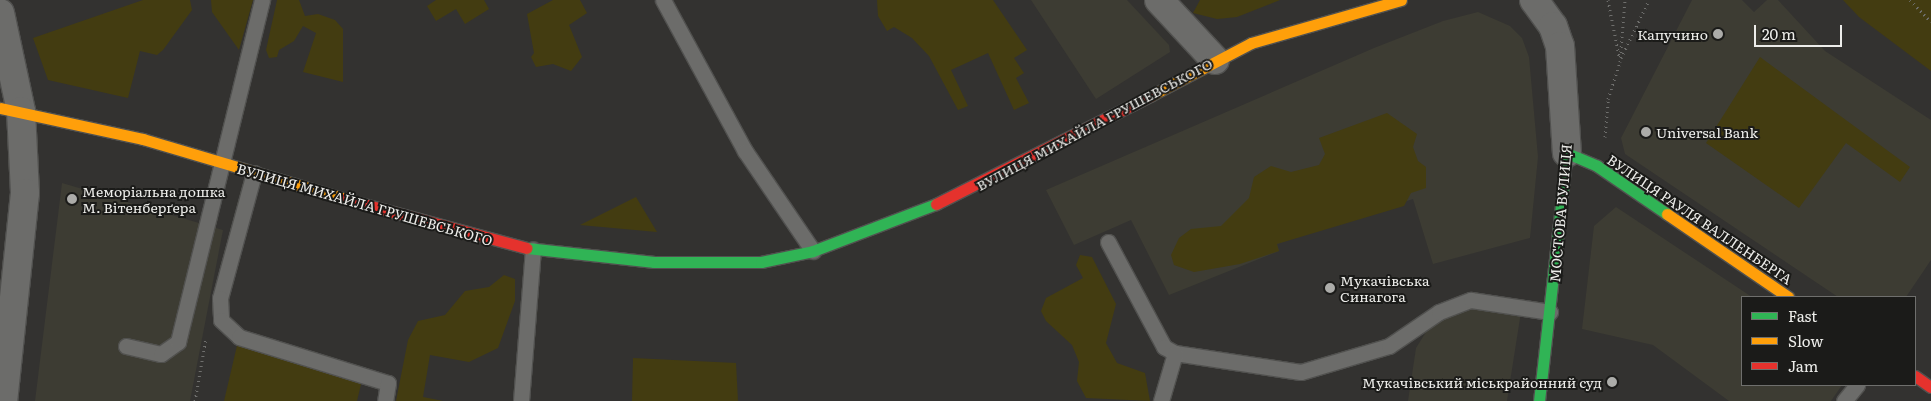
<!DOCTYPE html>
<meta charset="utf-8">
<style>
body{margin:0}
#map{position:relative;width:1931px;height:401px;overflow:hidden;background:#333230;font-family:Literata,serif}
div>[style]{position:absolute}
.built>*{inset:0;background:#3d3c33}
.green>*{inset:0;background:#433c11}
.path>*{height:3px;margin-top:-1.5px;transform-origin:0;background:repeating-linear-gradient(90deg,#6f6f6d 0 1px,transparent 0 5px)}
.roads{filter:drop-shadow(1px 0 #51514f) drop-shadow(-1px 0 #51514f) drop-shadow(0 1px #51514f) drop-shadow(0 -1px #51514f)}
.lane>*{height:15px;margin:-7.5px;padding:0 7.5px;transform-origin:7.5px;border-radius:7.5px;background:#6c6c6a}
.street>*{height:28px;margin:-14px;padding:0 14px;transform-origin:14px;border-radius:14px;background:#6c6c6a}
.fast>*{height:11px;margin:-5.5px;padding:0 5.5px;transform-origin:5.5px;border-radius:5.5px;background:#30b455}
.slow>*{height:11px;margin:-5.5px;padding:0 5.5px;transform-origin:5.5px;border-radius:5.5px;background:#ff9f0a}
.jam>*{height:11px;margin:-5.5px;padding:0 5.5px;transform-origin:5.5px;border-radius:5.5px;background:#e5322d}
.dots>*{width:14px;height:14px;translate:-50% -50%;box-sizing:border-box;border:2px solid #1b1b19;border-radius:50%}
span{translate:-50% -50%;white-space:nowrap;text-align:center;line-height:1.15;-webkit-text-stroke:4px #1b1b19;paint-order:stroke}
.poi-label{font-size:14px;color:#ededea}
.right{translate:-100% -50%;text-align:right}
.left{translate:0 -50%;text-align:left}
.street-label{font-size:14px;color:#ededea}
.legend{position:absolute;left:1741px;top:296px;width:175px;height:90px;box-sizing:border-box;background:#1b1b19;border:1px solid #6f6f6d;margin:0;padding:6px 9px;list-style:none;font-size:15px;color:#ededea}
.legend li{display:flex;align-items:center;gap:10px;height:25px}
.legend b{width:25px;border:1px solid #6f6f6d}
.scale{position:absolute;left:1754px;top:25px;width:88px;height:22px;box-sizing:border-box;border:2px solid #ededea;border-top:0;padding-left:6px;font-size:15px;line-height:18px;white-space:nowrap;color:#ededea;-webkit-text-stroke:4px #1b1b19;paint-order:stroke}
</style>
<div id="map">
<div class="built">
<div style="clip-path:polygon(1031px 0,1127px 0,1169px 45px,1170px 52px,1096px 99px)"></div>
<div style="clip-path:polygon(1692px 0,1742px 0,1754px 12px,1767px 0,1778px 0,1825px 51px,1931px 120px,1931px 260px,1906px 297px,1838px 297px,1625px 154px,1621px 138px)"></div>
<div style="clip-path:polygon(1478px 12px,1510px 26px,1522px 38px,1529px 57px,1538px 157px,1530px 238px,1433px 264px,1413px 199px,1277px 244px,1279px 251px,1169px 295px,1131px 220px,1074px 245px,1046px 190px,1374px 48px,1443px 21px)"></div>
<div style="clip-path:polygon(62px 183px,223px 230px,190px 401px,35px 401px)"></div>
<div style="clip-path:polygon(1616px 207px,1752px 297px,1742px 297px,1742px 385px,1842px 385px,1831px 401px,1729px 401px,1653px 345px,1582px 329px,1594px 226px)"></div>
<div style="clip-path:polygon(1481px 305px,1521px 312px,1507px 401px,1408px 401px,1416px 348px,1431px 324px,1455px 307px)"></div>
</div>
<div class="green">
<div style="clip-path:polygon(143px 0,190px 0,192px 10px,163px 50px,157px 55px,140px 51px,128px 98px,48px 80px,33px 38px)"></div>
<div style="clip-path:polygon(211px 0,253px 0,239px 50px,212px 12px)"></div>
<div style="clip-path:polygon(277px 0,299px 0,305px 16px,318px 14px,335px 20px,343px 29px,343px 82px,303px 72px,316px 33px,303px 26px,294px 41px,279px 50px,277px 57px,269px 58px,266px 50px)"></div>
<div style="clip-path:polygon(436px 0,484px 0,489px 9px,465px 24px,456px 9px,436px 21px,427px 6px)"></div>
<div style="clip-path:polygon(553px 0,580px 0,587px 13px,569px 25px,582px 57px,571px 71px,553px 64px,536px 67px,531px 57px,534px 53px,527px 14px)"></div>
<div style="clip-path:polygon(877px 0,993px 0,1027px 50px,1014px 58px,1024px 73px,1016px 78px,1029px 103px,1014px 110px,988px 53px,951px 70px,968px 106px,958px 110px,929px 56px,912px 38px,894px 27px,887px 31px,878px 16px)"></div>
<div style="clip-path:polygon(1200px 0,1280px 0,1237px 17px,1217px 19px,1193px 13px)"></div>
<div style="clip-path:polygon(1843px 0,1931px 0,1931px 71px,1859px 17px)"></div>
<div style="clip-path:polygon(1760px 57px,1910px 167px,1900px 182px,1846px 143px,1799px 208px,1706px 143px)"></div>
<div style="clip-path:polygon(1387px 113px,1417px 134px,1413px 147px,1418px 161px,1426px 167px,1426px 188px,1411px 193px,1404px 206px,1277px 244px,1279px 251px,1240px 264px,1194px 272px,1174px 265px,1171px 255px,1179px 238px,1191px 229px,1221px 226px,1249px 198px,1254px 177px,1271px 166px,1291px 172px,1319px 165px,1325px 154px,1319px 138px)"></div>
<div style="clip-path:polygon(636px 197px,657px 232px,580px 225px)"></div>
<div style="clip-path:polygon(1080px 255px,1092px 257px,1116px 304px,1106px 343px,1117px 363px,1145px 373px,1150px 401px,1086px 398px,1077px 381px,1079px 362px,1072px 345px,1046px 321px,1041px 311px,1046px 298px,1083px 278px,1076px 265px)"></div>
<div style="clip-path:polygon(504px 275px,515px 279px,515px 301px,498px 348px,469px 362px,430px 355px,423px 397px,443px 401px,396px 401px,408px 340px,418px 321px,445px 315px,465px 291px,489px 287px)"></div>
<div style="clip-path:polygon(239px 337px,363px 376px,357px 401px,224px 401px)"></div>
<div style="clip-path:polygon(633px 358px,736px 363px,738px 401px,632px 401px)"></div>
</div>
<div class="path">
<div style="left:1608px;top:0;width:57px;rotate:78.9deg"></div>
<div style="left:1910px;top:0;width:30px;rotate:46deg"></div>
<div style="left:1621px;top:58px;width:64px;rotate:-64.2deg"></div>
<div style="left:1605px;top:137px;width:38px;rotate:-85deg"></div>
<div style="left:1608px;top:99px;width:39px;rotate:-72deg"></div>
<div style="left:1620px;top:62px;width:62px;rotate:-85.4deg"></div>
<div style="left:195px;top:401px;width:64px;rotate:-80.1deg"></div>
</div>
<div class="roads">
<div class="lane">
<div style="left:663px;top:0;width:172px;rotate:61.5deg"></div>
<div style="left:745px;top:151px;width:121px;rotate:55.8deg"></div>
<div style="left:254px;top:173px;width:130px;rotate:105.2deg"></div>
<div style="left:220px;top:298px;width:22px;rotate:87deg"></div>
<div style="left:221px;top:320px;width:25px;rotate:43deg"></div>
<div style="left:239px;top:337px;width:156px;rotate:17.2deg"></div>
<div style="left:388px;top:383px;width:18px;rotate:99deg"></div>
<div style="left:1108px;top:242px;width:119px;rotate:61.9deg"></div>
<div style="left:1164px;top:347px;width:13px;rotate:29deg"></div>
<div style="left:1175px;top:353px;width:127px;rotate:8.6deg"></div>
<div style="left:1301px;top:372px;width:92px;rotate:-16.5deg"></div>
<div style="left:1389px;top:346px;width:60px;rotate:-34.2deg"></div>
<div style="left:1439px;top:312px;width:34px;rotate:-21deg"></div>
<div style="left:1471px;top:300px;width:80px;rotate:8.6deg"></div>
<div style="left:126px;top:346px;width:36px;rotate:13deg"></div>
<div style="left:161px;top:354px;width:21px;rotate:-35deg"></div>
<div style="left:178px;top:342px;width:352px;rotate:-76.2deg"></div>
<div style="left:521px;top:401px;width:152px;rotate:-85.5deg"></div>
<div style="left:1161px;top:401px;width:50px;rotate:-73.7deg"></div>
<div style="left:1844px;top:401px;width:21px;rotate:-51deg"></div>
</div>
<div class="street">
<div style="left:1159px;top:0;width:82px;rotate:47deg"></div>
<div style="left:1534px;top:0;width:32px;rotate:54deg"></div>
<div style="left:1553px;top:26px;width:21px;rotate:71deg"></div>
<div style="left:1560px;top:46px;width:107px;rotate:86.3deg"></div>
<div style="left:0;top:13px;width:100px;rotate:77.9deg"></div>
<div style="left:21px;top:111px;width:82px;rotate:87.2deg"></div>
<div style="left:25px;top:193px;width:209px;rotate:96deg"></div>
</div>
<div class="fast">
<div style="left:527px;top:248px;width:128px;rotate:6.3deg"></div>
<div style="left:654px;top:262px;width:107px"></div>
<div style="left:761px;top:262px;width:53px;rotate:-11.9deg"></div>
<div style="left:813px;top:251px;width:132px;rotate:-20.9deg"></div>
<div style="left:1539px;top:401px;width:250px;rotate:-83.6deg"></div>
<div style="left:1567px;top:153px;width:33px;rotate:23deg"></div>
<div style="left:1597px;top:166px;width:85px;rotate:34.4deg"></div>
</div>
<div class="slow">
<div style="left:1150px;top:96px;width:114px;rotate:-27.7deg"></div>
<div style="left:1251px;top:43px;width:156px;rotate:-16deg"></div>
<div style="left:0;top:108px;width:146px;rotate:12.2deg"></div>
<div style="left:143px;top:139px;width:211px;rotate:16.5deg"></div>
<div style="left:1667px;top:214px;width:147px;rotate:34.4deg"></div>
</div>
<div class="jam">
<div style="left:345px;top:199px;width:188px;rotate:15.1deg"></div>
<div style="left:936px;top:204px;width:240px;rotate:-26.8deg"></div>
<div style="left:1915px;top:376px;width:19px;rotate:35deg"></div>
</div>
</div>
<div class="dots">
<div style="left:1718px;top:34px;background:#acaca9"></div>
<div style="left:1646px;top:132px;background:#acaca9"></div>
<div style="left:72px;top:199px;background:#acaca9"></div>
<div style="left:1330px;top:288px;background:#acaca9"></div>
<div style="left:1612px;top:382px;background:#acaca9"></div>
</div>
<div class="poi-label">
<span class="right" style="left:1708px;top:34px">Капучино</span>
<span class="left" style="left:1656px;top:132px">Universal Bank</span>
<span class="left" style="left:82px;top:199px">Меморіальна дошка<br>М. Вітенберґера</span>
<span class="left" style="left:1340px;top:288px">Мукачівська<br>Синагога</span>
<span class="right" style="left:1602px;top:382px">Мукачівський міськрайонний суд</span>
</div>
<div class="street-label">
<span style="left:1094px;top:124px;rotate:-28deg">ВУЛИЦЯ МИХАЙЛА ГРУШЕВСЬКОГО</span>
<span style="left:365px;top:204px;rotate:16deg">ВУЛИЦЯ МИХАЙЛА ГРУШЕВСЬКОГО</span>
<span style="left:1560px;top:213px;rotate:-85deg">МОСТОВА ВУЛИЦЯ</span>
<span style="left:1700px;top:219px;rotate:34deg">ВУЛИЦЯ РАУЛЯ ВАЛЛЕНБЕРГА</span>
</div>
<ul class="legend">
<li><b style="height:6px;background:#30b455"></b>Fast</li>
<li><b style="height:6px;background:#ff9f0a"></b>Slow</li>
<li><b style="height:6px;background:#e5322d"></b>Jam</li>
</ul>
<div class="scale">20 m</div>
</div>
